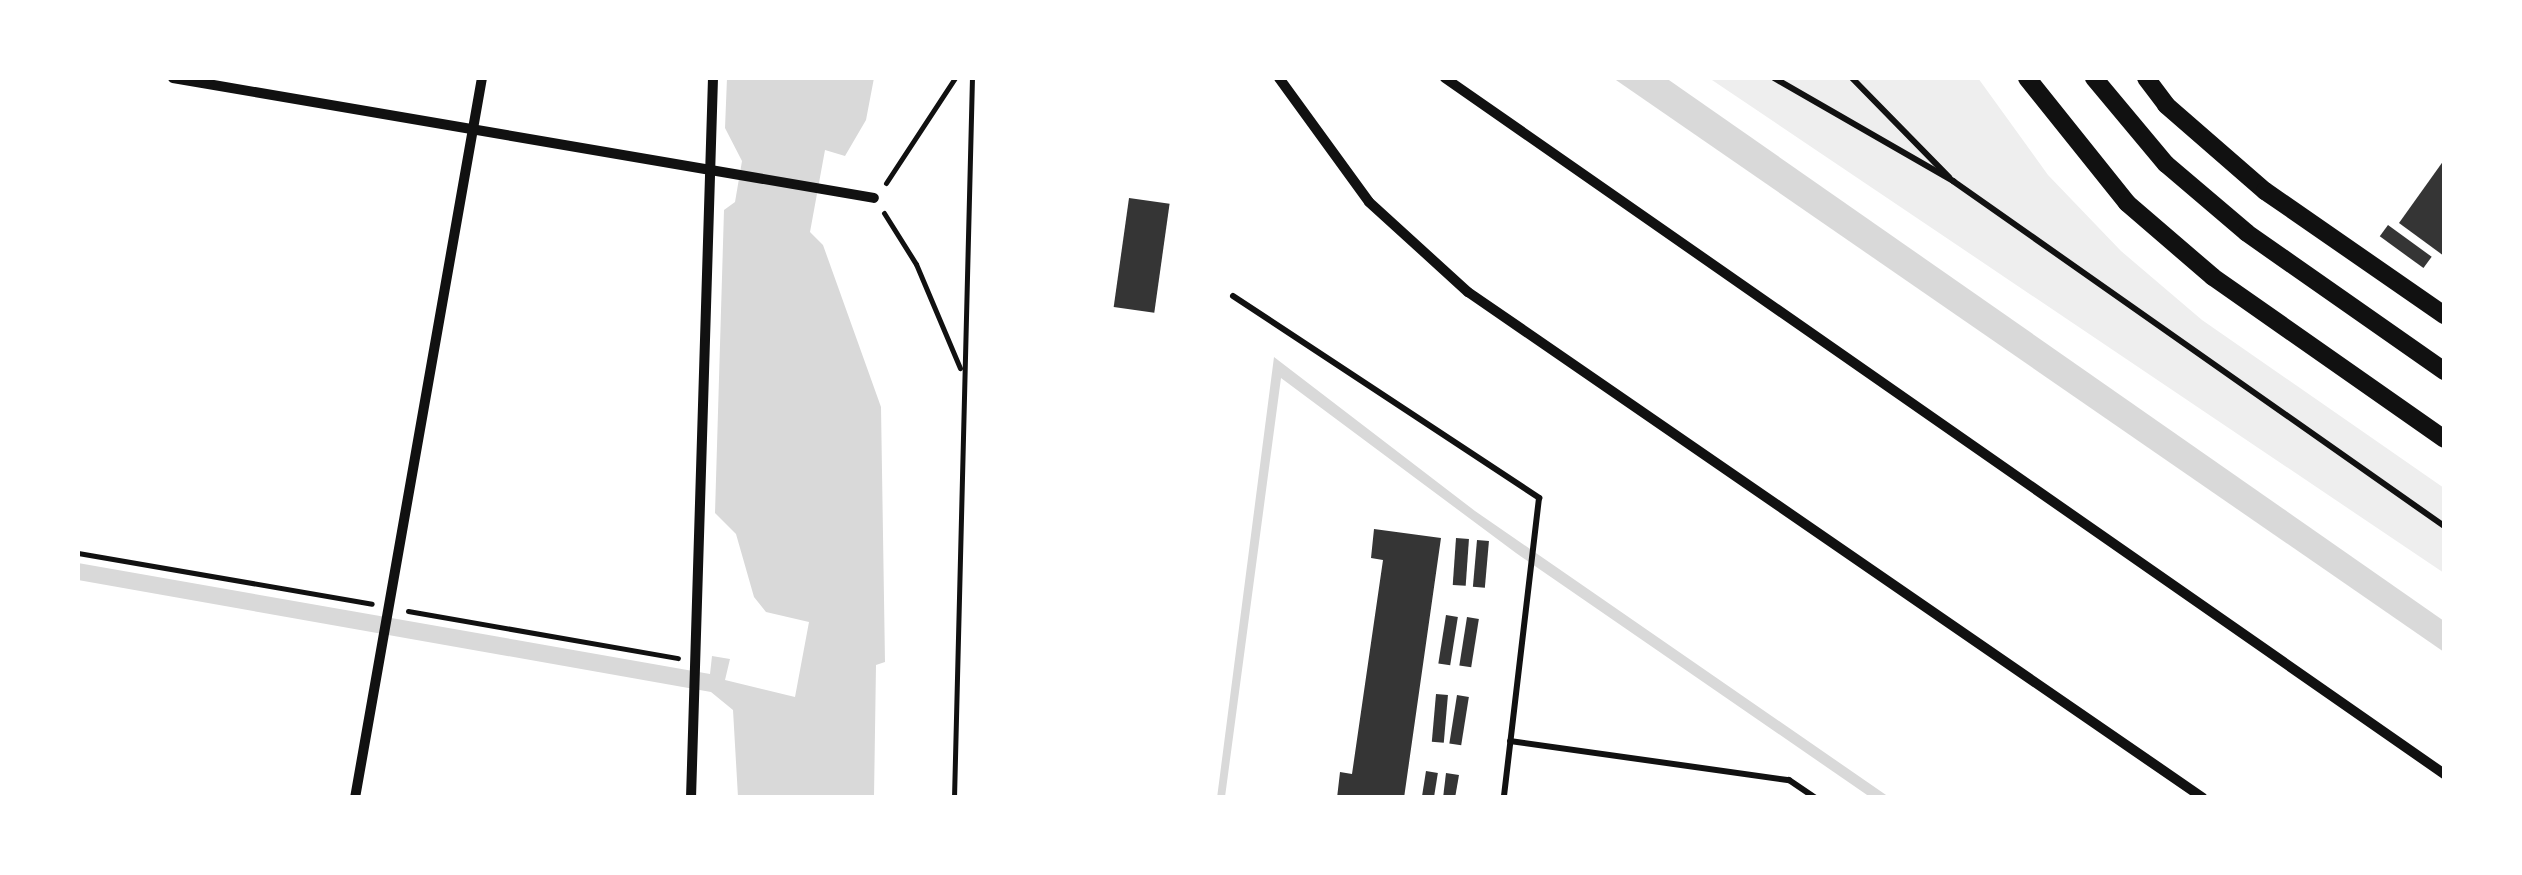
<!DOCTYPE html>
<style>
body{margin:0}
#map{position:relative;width:2522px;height:875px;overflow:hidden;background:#fff;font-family:"Source Serif 4",serif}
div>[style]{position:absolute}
.green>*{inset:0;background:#eee}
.water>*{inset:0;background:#d9d9d9}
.building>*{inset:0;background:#353535;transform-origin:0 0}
.path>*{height:5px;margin:-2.5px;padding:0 2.5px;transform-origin:2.5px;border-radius:2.5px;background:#111}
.service>*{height:6px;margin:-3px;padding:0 3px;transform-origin:3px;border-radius:3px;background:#111}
.minor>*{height:10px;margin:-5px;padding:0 5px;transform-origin:5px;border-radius:5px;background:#111}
.tertiary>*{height:18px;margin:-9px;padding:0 9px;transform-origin:9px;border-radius:9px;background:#111}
span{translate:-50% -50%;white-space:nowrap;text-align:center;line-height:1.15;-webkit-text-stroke:10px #fff;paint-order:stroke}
.frame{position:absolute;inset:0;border:80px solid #fff;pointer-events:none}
</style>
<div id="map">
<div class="green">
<div style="clip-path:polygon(1709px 78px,1978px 78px,2048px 175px,2121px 251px,2202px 320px,2444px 488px,2444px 573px)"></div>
</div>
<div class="water">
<div style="clip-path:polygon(727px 78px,874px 78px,866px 120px,845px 156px,825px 150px,810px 232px,823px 245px,881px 407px,885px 662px,876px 665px,874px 797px,738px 797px,733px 710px,711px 692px,78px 580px,78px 563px,710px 674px,712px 656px,730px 659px,725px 680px,795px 697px,809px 622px,766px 612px,754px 597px,736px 534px,715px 513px,724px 210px,735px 202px,742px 161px,725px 128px)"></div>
<div style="clip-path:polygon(1613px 78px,1666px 78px,2444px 621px,2444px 652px)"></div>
<div style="clip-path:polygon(1274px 357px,1475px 511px,1889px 797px,1870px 797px,1516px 553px,1281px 378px,1225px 797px,1217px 798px)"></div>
</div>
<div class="building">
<div style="clip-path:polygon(2444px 160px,2444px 256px,2399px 223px)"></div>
<div style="left:1129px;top:198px;width:41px;height:110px;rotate:8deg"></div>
<div style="left:2388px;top:225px;width:54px;height:14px;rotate:36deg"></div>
<div style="clip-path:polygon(1374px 529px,1441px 538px,1404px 798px,1337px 798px,1340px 772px,1352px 774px,1383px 560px,1371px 558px)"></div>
<div style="left:1456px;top:538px;width:13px;height:47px;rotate:4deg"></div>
<div style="left:1477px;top:540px;width:12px;height:47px;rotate:5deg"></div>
<div style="left:1446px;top:615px;width:12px;height:49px;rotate:9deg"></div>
<div style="left:1467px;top:617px;width:12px;height:49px;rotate:9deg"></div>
<div style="left:1436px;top:694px;width:12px;height:48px;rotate:5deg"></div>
<div style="left:1457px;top:695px;width:12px;height:49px;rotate:9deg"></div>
<div style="left:1426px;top:771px;width:12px;height:27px;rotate:9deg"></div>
<div style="clip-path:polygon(1446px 773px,1459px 775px,1455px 798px,1443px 798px)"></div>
</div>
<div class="path">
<div style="left:886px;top:183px;width:126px;rotate:-56.7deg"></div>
<div style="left:884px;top:213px;width:60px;rotate:57.9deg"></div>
<div style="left:916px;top:264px;width:113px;rotate:67.1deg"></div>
<div style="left:78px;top:553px;width:298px;rotate:9.8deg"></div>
<div style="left:408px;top:611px;width:274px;rotate:9.9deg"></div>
<div style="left:954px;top:798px;width:720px;rotate:-88.57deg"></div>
</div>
<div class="service">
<div style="left:1774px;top:78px;width:207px;rotate:29.9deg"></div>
<div style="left:1953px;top:181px;width:600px;rotate:35.09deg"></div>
<div style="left:1852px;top:78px;width:139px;rotate:45.6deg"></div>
<div style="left:1233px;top:296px;width:367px;rotate:33.4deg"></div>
<div style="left:1539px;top:498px;width:302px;rotate:96.7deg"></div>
<div style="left:1510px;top:741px;width:282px;rotate:8deg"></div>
<div style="left:1789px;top:780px;width:32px;rotate:34deg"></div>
</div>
<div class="minor">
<div style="left:173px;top:78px;width:711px;rotate:9.71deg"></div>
<div style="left:1279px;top:78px;width:153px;rotate:54deg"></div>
<div style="left:1369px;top:202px;width:134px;rotate:42.3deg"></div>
<div style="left:1468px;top:292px;width:892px;rotate:34.54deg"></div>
<div style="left:1445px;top:78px;width:1218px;rotate:34.86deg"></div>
<div style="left:355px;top:798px;width:731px;rotate:-80deg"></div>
<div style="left:691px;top:798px;width:720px;rotate:-88.25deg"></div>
</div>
<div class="tertiary">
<div style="left:2027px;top:78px;width:160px;rotate:51.3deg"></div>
<div style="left:2127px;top:203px;width:113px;rotate:40.7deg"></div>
<div style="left:2213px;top:277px;width:282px;rotate:35deg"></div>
<div style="left:2094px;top:78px;width:112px;rotate:50.1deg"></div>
<div style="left:2166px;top:164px;width:106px;rotate:40.4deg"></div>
<div style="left:2247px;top:233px;width:241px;rotate:35deg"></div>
<div style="left:2146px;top:78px;width:34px;rotate:53deg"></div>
<div style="left:2166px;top:105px;width:131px;rotate:41deg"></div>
<div style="left:2265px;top:191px;width:218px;rotate:34.7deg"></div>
</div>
<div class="frame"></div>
</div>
